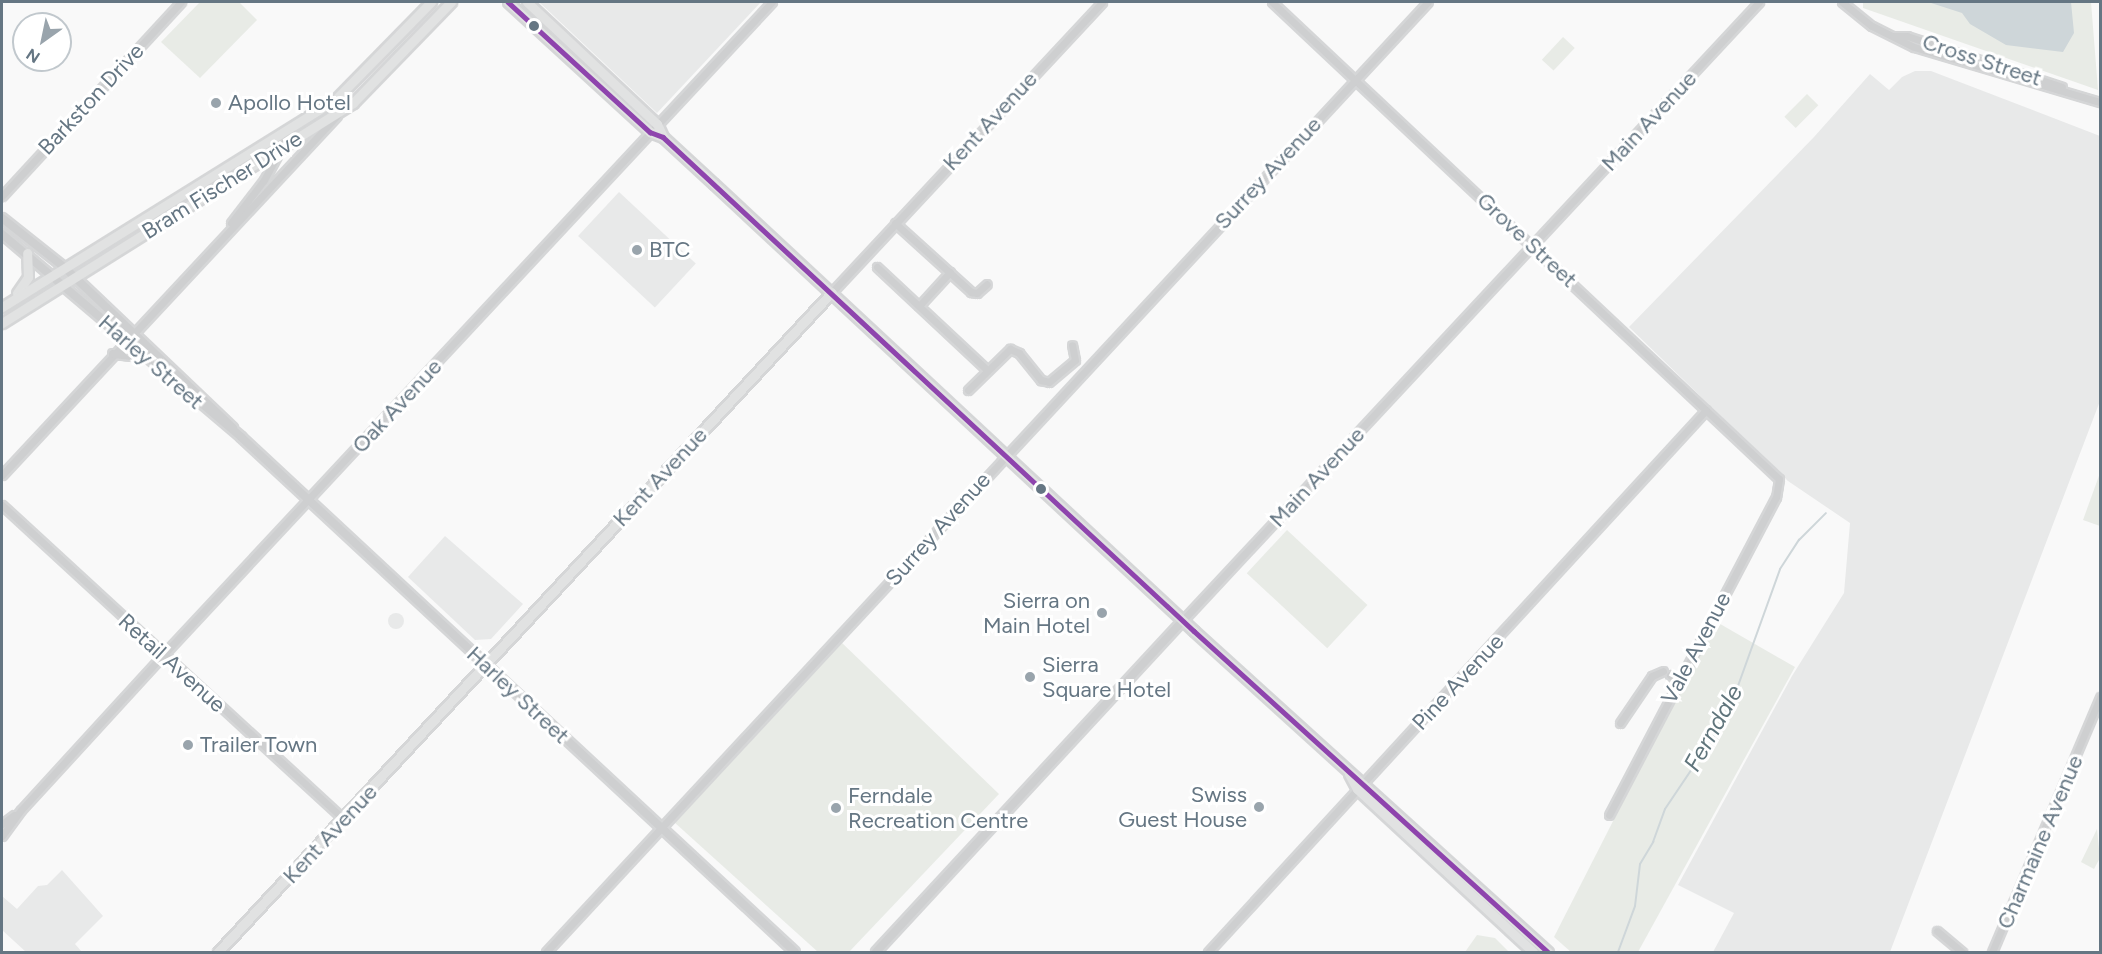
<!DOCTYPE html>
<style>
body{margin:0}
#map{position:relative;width:2102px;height:954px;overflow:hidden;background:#f9f9f9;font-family:Figtree,sans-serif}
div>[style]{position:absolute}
.built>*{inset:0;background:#e8e9e9;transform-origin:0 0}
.round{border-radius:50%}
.green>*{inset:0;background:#e8ebe6;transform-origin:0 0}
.water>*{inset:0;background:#ced6d9}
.stream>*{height:2px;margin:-1px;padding:0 1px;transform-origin:1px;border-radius:1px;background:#ced6d9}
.roads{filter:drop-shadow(2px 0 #d5d6d7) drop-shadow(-2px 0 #d5d6d7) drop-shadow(0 2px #d5d6d7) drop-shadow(0 -2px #d5d6d7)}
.minor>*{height:7px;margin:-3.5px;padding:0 3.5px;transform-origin:3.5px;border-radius:3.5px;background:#cecfd0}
.tertiary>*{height:8px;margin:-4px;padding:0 4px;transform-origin:4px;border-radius:4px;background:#cecfd0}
.secondary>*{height:9px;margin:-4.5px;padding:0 4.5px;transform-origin:4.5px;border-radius:4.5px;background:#e1e2e2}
.bus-1>*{height:4.5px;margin:-2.25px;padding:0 2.25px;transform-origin:2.25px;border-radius:2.25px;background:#8e44ad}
.dots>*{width:16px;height:16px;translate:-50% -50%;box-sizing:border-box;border:3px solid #fff;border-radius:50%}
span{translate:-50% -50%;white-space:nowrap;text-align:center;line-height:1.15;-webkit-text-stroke:6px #fff;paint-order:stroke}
.street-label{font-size:22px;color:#657683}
.poi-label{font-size:22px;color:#657683}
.left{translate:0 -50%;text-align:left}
.right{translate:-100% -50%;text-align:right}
.water-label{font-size:24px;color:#60757c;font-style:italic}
.frame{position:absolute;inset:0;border:3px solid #657683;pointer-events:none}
.north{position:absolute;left:12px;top:12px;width:60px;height:60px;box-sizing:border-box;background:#fff;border:2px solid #c1c8cd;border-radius:50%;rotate:213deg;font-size:16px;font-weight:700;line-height:24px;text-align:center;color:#657683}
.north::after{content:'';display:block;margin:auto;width:21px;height:27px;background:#99a4ac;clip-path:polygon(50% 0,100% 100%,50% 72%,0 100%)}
</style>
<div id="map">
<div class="built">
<div style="clip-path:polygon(539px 2px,761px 2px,657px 113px)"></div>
<div style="clip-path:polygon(1915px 71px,1931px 71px,2100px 136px,2100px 401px,1890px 952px,1713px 952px,1734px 913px,1678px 885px,1792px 676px,1844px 593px,1850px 523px,1788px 481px,1629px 327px,1814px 137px,1870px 74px,1889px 90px,1902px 77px)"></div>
<div style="left:619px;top:192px;width:105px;height:60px;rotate:43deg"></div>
<div style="clip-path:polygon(445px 536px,523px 604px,491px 639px,475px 640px,408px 577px)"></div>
<div class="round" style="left:388px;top:613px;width:16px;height:16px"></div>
<div style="clip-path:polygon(62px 870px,103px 916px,75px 944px,82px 952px,26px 952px,2px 930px,2px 896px,17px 909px,38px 886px,47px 885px)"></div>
</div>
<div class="green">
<div style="clip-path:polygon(200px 2px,239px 2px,257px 20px,200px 78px,161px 42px)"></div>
<div style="clip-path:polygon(1863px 2px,2091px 2px,2098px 90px,1863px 8px)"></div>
<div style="left:1563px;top:37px;width:16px;height:31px;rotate:43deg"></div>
<div style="left:1807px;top:94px;width:16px;height:32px;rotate:45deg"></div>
<div style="clip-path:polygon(2100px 473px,2100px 526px,2083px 520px)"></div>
<div style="left:1287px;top:530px;width:110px;height:59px;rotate:43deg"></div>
<div style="clip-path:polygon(1715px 621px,1795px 667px,1638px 952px,1571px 952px,1554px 937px)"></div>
<div style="clip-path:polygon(840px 641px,999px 794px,849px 952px,818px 952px,674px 822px)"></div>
<div style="clip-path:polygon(2097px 829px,2100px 858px,2094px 869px,2081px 862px)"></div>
<div style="clip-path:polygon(1477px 935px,1495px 938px,1509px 952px,1465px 952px)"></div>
</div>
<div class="water">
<div style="clip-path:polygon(1928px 2px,2071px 2px,2074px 33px,2063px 52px,2006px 45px,1970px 24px,1962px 13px)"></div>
</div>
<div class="stream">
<div style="left:1618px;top:952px;width:49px;rotate:-69.7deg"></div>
<div style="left:1635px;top:906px;width:42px;rotate:-83.2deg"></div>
<div style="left:1640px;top:864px;width:26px;rotate:-59deg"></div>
<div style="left:1653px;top:842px;width:35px;rotate:-70deg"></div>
<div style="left:1665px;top:809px;width:88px;rotate:-56.1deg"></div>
<div style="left:1714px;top:736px;width:44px;rotate:-62.9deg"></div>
<div style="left:1734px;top:697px;width:136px;rotate:-70.2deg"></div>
<div style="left:1780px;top:569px;width:35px;rotate:-57deg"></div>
<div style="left:1799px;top:540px;width:38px;rotate:-45deg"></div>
</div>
<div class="roads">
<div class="minor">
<div style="left:1272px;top:2px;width:696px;rotate:43.25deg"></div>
<div style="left:1779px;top:479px;width:18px;rotate:99deg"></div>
<div style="left:1776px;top:497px;width:359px;rotate:117.7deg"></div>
<div style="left:1842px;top:2px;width:38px;rotate:39deg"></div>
<div style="left:1872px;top:26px;width:47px;rotate:26.6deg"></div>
<div style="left:1914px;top:47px;width:194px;rotate:16.5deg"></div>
<div style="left:1893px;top:36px;width:14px"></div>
<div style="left:1907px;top:36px;width:163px;rotate:18.2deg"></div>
<div style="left:2px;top:196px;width:264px;rotate:-47.3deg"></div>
<div style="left:231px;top:223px;width:54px;rotate:-52.5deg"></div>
<div style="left:264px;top:180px;width:59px;rotate:-61.7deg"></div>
<div style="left:895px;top:223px;width:103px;rotate:42.2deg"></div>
<div style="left:971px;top:292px;width:6px;rotate:9deg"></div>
<div style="left:977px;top:293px;width:13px;rotate:-42deg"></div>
<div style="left:877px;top:267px;width:151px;rotate:43.1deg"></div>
<div style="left:832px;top:292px;width:396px;rotate:-47deg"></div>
<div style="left:919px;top:306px;width:46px;rotate:-47.6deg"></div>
<div style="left:968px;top:390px;width:59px;rotate:-44.3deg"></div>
<div style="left:1010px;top:349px;width:10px;rotate:24deg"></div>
<div style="left:1019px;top:353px;width:35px;rotate:51deg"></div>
<div style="left:1041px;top:380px;width:8px;rotate:14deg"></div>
<div style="left:1049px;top:382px;width:34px;rotate:-40deg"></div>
<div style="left:1075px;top:360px;width:15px;rotate:-101deg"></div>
<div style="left:2px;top:475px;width:491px;rotate:-47deg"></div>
<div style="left:2px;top:505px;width:465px;rotate:42.6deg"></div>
<div style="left:1183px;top:620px;width:845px;rotate:-47.01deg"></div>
<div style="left:1670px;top:675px;width:11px;rotate:34deg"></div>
<div style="left:1620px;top:723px;width:57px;rotate:-55.8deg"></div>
<div style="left:1652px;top:676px;width:12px;rotate:-24deg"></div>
<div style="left:2px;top:824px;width:15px;rotate:-37deg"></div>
<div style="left:2px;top:836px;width:32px;rotate:-54deg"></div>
<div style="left:21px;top:810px;width:210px;rotate:-47.5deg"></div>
<div style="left:163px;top:655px;width:893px;rotate:-47deg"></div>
<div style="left:1937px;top:931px;width:33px;rotate:40deg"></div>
<div style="left:546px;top:952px;width:1296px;rotate:-47.13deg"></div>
<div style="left:1208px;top:952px;width:736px;rotate:-47.42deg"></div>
<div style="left:1992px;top:952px;width:277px;rotate:-67deg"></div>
</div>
<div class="tertiary">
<div style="left:2px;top:218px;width:80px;rotate:38.4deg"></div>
<div style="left:65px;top:268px;width:232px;rotate:43.6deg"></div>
<div style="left:2px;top:234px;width:314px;rotate:40.3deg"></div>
<div style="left:241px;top:437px;width:756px;rotate:42.91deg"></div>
<div style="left:113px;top:354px;width:31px;rotate:6deg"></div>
<div style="left:876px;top:952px;width:452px;rotate:-47.2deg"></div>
</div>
<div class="secondary">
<div style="left:508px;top:2px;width:193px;rotate:42.5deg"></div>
<div style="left:650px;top:132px;width:14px;rotate:21deg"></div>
<div style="left:663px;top:137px;width:69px;rotate:42.7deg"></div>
<div style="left:714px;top:184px;width:656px;rotate:42.96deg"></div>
<div style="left:1194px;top:631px;width:478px;rotate:42.2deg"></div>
<div style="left:527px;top:2px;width:178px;rotate:43.2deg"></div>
<div style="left:657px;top:124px;width:14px;rotate:65deg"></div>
<div style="left:17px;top:293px;width:19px;rotate:-55deg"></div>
<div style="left:28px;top:277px;width:24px;rotate:-92deg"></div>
<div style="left:2px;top:307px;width:393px;rotate:-31.9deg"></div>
<div style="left:336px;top:99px;width:136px;rotate:-45.6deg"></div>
<div style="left:2px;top:323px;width:414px;rotate:-32.1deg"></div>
<div style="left:353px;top:103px;width:141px;rotate:-45.9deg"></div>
<div style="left:1349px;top:774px;width:17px;rotate:62deg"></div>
<div style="left:1357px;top:789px;width:240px;rotate:42.8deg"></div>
<div style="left:218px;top:952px;width:901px;rotate:-47.07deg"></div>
</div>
</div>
<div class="bus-1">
<div style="left:508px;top:2px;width:193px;rotate:42.5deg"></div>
<div style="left:650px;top:132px;width:14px;rotate:21deg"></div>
<div style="left:663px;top:137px;width:725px;rotate:42.93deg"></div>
<div style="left:1194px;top:631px;width:478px;rotate:42.2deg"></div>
</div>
<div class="dots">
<div style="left:534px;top:26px;background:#657683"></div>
<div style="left:216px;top:103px;background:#99a4ac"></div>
<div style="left:637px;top:250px;background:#99a4ac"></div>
<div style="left:1041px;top:489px;background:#657683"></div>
<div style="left:1102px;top:613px;background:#99a4ac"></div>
<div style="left:1030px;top:677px;background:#99a4ac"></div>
<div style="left:188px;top:745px;background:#99a4ac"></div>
<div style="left:1259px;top:807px;background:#99a4ac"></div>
<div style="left:836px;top:808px;background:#99a4ac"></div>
</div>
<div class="street-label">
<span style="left:1982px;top:60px;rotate:18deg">Cross Street</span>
<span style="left:91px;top:99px;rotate:-47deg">Barkston Drive</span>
<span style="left:990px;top:121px;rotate:-47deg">Kent Avenue</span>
<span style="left:1649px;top:121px;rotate:-47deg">Main Avenue</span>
<span style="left:1268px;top:173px;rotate:-47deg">Surrey Avenue</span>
<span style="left:222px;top:185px;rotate:-32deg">Bram Fischer Drive</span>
<span style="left:1527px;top:240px;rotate:43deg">Grove Street</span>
<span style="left:151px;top:362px;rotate:41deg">Harley Street</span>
<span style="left:397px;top:406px;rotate:-47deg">Oak Avenue</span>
<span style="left:660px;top:477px;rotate:-47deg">Kent Avenue</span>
<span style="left:1317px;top:477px;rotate:-47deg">Main Avenue</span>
<span style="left:938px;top:529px;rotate:-48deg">Surrey Avenue</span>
<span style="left:1696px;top:648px;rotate:-62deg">Vale Avenue</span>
<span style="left:172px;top:663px;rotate:42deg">Retail Avenue</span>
<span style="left:1458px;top:682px;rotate:-47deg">Pine Avenue</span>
<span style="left:518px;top:695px;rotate:43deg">Harley Street</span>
<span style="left:330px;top:834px;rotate:-47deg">Kent Avenue</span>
<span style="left:2040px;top:842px;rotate:-67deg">Charmaine Avenue</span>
</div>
<div class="poi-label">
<span class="left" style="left:228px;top:103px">Apollo Hotel</span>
<span class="left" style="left:649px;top:250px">BTC</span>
<span class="right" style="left:1090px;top:613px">Sierra on<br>Main Hotel</span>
<span class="left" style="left:1042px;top:677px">Sierra<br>Square Hotel</span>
<span class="left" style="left:200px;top:745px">Trailer Town</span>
<span class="right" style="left:1247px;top:807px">Swiss<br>Guest House</span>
<span class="left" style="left:848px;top:808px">Ferndale<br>Recreation Centre</span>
</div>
<div class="water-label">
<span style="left:1713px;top:728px;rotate:-61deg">Ferndale</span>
</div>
<div class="frame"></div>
<div class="north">N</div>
</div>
